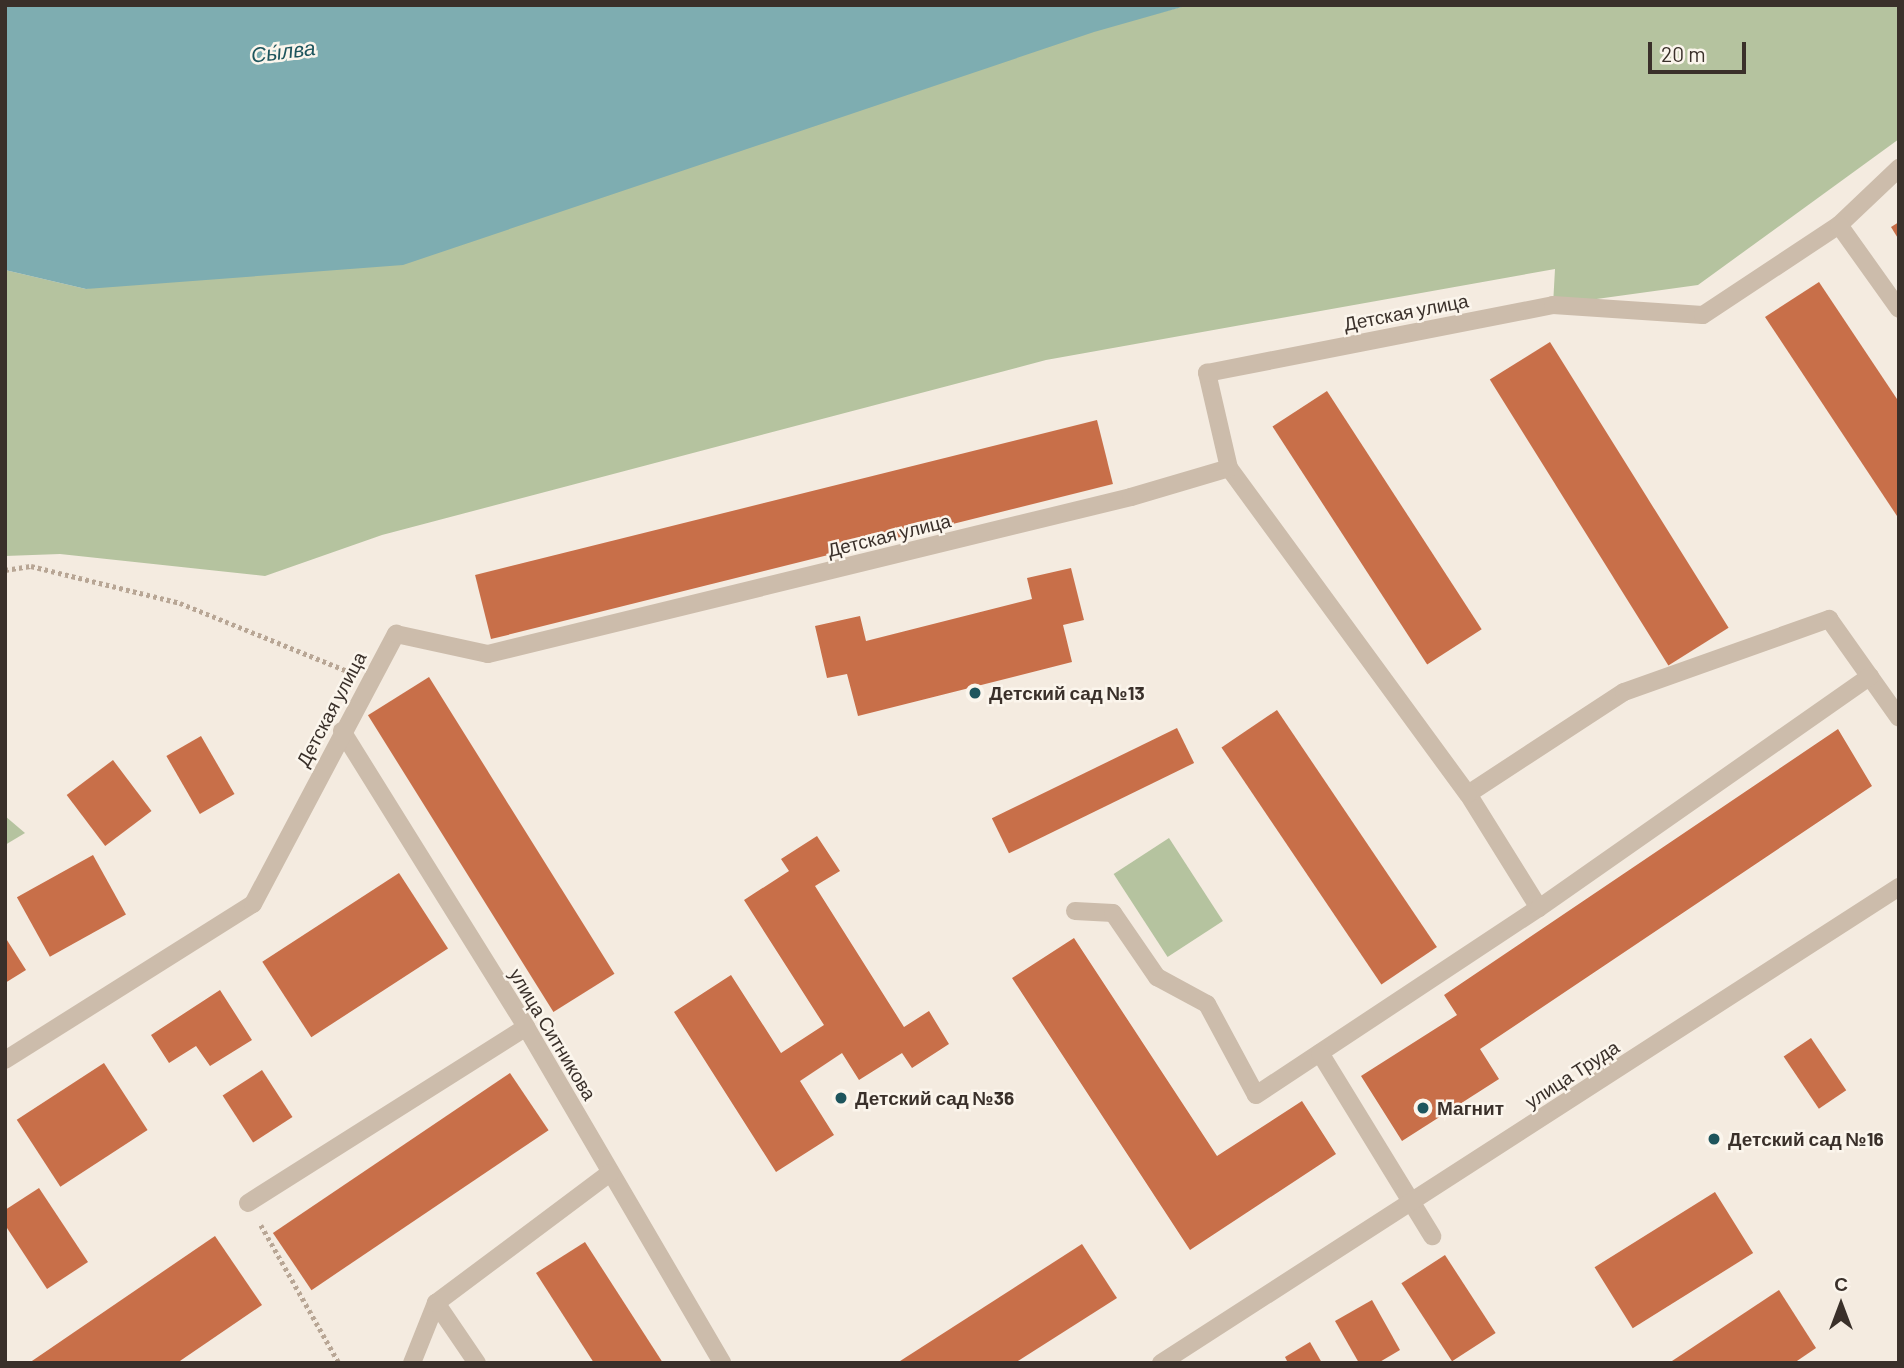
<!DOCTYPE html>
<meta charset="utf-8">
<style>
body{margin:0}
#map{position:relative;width:1904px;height:1368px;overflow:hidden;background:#f4ebe0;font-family:Barlow,sans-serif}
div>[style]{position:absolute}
.green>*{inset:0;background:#b5c39f;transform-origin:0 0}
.water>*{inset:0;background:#7eadb1}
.building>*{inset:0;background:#c86f49;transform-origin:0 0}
.path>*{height:4.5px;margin-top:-2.25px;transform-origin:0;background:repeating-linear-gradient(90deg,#b8a695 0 3.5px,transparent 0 7px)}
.service>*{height:18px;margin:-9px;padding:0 9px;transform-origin:9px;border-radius:9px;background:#ccbcab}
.minor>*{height:18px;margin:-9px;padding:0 9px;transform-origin:9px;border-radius:9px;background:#ccbcab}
.dots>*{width:19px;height:19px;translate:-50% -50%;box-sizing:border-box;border:4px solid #fbf5ec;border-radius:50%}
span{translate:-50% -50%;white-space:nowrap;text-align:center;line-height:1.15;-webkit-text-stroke:5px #fbf5ec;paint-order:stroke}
.street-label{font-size:19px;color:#3a302a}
.poi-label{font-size:19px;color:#3a302a;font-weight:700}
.left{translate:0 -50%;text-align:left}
.water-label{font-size:21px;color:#1e555d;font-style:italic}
.frame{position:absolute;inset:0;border:7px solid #3a302a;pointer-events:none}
.north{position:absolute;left:1806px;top:1270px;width:70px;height:70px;-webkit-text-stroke:5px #fbf5ec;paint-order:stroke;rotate:0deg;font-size:19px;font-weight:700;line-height:28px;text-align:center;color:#3a302a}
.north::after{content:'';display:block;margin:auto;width:24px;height:32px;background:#3a302a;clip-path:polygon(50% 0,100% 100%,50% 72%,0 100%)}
.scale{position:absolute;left:1648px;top:42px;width:98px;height:32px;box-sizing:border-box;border:4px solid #3a302a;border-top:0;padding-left:9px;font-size:21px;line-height:24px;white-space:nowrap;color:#3a302a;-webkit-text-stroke:5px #fbf5ec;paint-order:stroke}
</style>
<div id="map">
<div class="green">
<div style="clip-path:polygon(1189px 5px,1899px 5px,1899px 139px,1698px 285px,1553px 305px,1555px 269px,1046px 360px,382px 535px,265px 576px,60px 554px,5px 556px,5px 270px,86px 289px)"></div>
<div style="clip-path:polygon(5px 816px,25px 833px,5px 845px)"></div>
<div style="left:1169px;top:838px;width:99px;height:66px;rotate:57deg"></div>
</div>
<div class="water">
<div style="clip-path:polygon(5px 5px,1189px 5px,1094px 32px,403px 265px,86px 289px,5px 270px)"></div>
</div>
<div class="building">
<div style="clip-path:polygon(1899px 222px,1899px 240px,1891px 227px)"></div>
<div style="clip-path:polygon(1819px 282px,1899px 402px,1899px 519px,1765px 317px)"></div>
<div style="left:1550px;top:342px;width:337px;height:71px;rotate:58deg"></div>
<div style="left:1327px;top:391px;width:284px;height:65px;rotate:57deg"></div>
<div style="left:1097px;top:420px;width:66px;height:641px;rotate:76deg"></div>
<div style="clip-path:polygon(1071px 568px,1084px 620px,1063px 625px,1072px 662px,858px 716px,847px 674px,827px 678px,815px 626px,860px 616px,866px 641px,1032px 599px,1027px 578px)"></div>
<div style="left:429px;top:677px;width:350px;height:72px;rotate:58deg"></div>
<div style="left:1277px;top:710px;width:286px;height:67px;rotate:56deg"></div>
<div style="left:1177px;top:728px;width:39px;height:206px;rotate:64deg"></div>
<div style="clip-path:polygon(1838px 729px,1872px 786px,1480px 1049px,1499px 1079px,1402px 1141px,1361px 1076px,1457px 1015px,1444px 995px)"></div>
<div style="left:201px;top:736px;width:67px;height:40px;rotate:60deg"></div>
<div style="left:113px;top:760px;width:64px;height:58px;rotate:53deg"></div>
<div style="clip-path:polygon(817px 836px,840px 871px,815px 886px,904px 1027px,929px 1011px,949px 1044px,912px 1068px,902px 1053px,859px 1080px,842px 1053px,800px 1081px,834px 1135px,776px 1172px,674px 1012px,731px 975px,781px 1053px,824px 1025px,744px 900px,789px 871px,781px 859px)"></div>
<div style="left:93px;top:855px;width:68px;height:87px;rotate:61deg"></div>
<div style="left:399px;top:873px;width:90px;height:163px;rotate:57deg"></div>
<div style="clip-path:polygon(5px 937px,26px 970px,5px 983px)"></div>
<div style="clip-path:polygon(1074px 938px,1217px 1156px,1302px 1101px,1336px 1154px,1190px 1250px,1012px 978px)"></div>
<div style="clip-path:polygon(220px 990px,252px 1040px,210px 1066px,196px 1046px,169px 1063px,151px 1035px)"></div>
<div style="left:1811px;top:1038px;width:63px;height:33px;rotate:56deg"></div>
<div style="left:104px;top:1063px;width:80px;height:104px;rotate:57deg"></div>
<div style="left:262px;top:1070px;width:56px;height:47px;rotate:57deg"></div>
<div style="left:510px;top:1073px;width:69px;height:286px;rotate:56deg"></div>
<div style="clip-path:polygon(39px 1188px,88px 1262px,47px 1289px,5px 1225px,5px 1210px)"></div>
<div style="left:1715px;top:1192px;width:72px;height:142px;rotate:58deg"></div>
<div style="clip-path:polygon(215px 1236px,262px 1305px,177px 1363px,29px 1363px)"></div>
<div style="clip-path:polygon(585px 1242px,663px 1363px,594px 1363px,536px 1273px)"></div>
<div style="clip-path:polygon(1082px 1244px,1117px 1298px,1015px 1363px,897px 1363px)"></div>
<div style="left:1445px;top:1255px;width:93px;height:52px;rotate:57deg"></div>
<div style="clip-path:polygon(1779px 1290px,1816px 1348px,1794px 1363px,1669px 1363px)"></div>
<div style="clip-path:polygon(1372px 1300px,1400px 1350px,1378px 1363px,1359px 1363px,1335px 1321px)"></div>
<div style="clip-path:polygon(1310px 1342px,1322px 1363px,1288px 1363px,1285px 1357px)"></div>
</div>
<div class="path">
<div style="left:5px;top:570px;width:26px;rotate:-9deg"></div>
<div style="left:31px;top:566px;width:154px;rotate:13.9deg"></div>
<div style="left:180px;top:603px;width:183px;rotate:22.1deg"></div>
<div style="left:261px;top:1225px;width:159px;rotate:60.5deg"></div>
</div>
<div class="service">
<div style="left:1839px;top:225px;width:83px;rotate:-43.5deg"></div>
<div style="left:1539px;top:908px;width:134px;rotate:-121.9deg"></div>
<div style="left:1468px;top:794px;width:186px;rotate:-33.2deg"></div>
<div style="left:1624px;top:692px;width:218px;rotate:-19.6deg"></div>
<div style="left:1829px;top:619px;width:121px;rotate:54.7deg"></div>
<div style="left:1075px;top:911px;width:38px;rotate:3deg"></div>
<div style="left:1113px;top:913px;width:78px;rotate:55.5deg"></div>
<div style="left:1157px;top:977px;width:57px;rotate:28.4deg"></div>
<div style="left:1207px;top:1004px;width:103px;rotate:61.7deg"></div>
<div style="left:1256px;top:1095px;width:339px;rotate:-33.5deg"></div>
<div style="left:1539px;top:908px;width:404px;rotate:-35deg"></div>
<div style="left:1320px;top:1053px;width:215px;rotate:58.5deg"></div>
<div style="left:248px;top:1203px;width:329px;rotate:-32.3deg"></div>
<div style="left:412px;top:1363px;width:65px;rotate:-68.2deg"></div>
</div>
<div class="minor">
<div style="left:1229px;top:468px;width:404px;rotate:53.8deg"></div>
<div style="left:342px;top:731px;width:349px;rotate:58.1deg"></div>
<div style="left:526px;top:1027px;width:389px;rotate:59.7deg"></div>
<div style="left:5px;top:1060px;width:293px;rotate:-32.2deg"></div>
<div style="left:253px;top:904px;width:306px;rotate:-62.1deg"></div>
<div style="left:396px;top:634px;width:94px;rotate:12.3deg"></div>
<div style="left:488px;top:654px;width:662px;rotate:-13.72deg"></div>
<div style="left:1131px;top:497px;width:102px;rotate:-16.5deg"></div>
<div style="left:1229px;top:468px;width:98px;rotate:-103deg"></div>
<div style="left:1207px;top:373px;width:353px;rotate:-11.1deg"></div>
<div style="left:1553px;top:305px;width:150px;rotate:3.8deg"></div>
<div style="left:1703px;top:315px;width:163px;rotate:-33.5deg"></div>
<div style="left:1839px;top:225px;width:103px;rotate:54.5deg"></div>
<div style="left:477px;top:1363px;width:73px;rotate:-124.3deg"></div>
<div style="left:436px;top:1303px;width:217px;rotate:-36.8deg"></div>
<div style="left:1161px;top:1363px;width:878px;rotate:-32.82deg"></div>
</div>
<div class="dots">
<div style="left:975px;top:693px;background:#1e555d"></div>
<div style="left:841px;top:1098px;background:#1e555d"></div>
<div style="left:1423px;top:1108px;background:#1e555d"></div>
<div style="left:1714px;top:1139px;background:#1e555d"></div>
</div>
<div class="street-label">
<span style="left:1406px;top:312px;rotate:-11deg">Детская улица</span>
<span style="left:889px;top:535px;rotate:-14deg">Детская улица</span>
<span style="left:331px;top:709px;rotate:-62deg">Детская улица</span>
<span style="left:553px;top:1034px;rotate:59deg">улица Ситникова</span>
<span style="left:1572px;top:1074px;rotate:-33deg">улица Труда</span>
</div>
<div class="poi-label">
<span class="left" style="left:989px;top:693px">Детский сад №13</span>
<span class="left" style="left:855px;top:1098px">Детский сад №36</span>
<span class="left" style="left:1437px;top:1108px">Магнит</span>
<span class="left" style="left:1728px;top:1139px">Детский сад №16</span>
</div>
<div class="water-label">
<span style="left:283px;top:51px;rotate:-7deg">Сы́лва</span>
</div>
<div class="frame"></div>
<div class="north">С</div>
<div class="scale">20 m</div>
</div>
